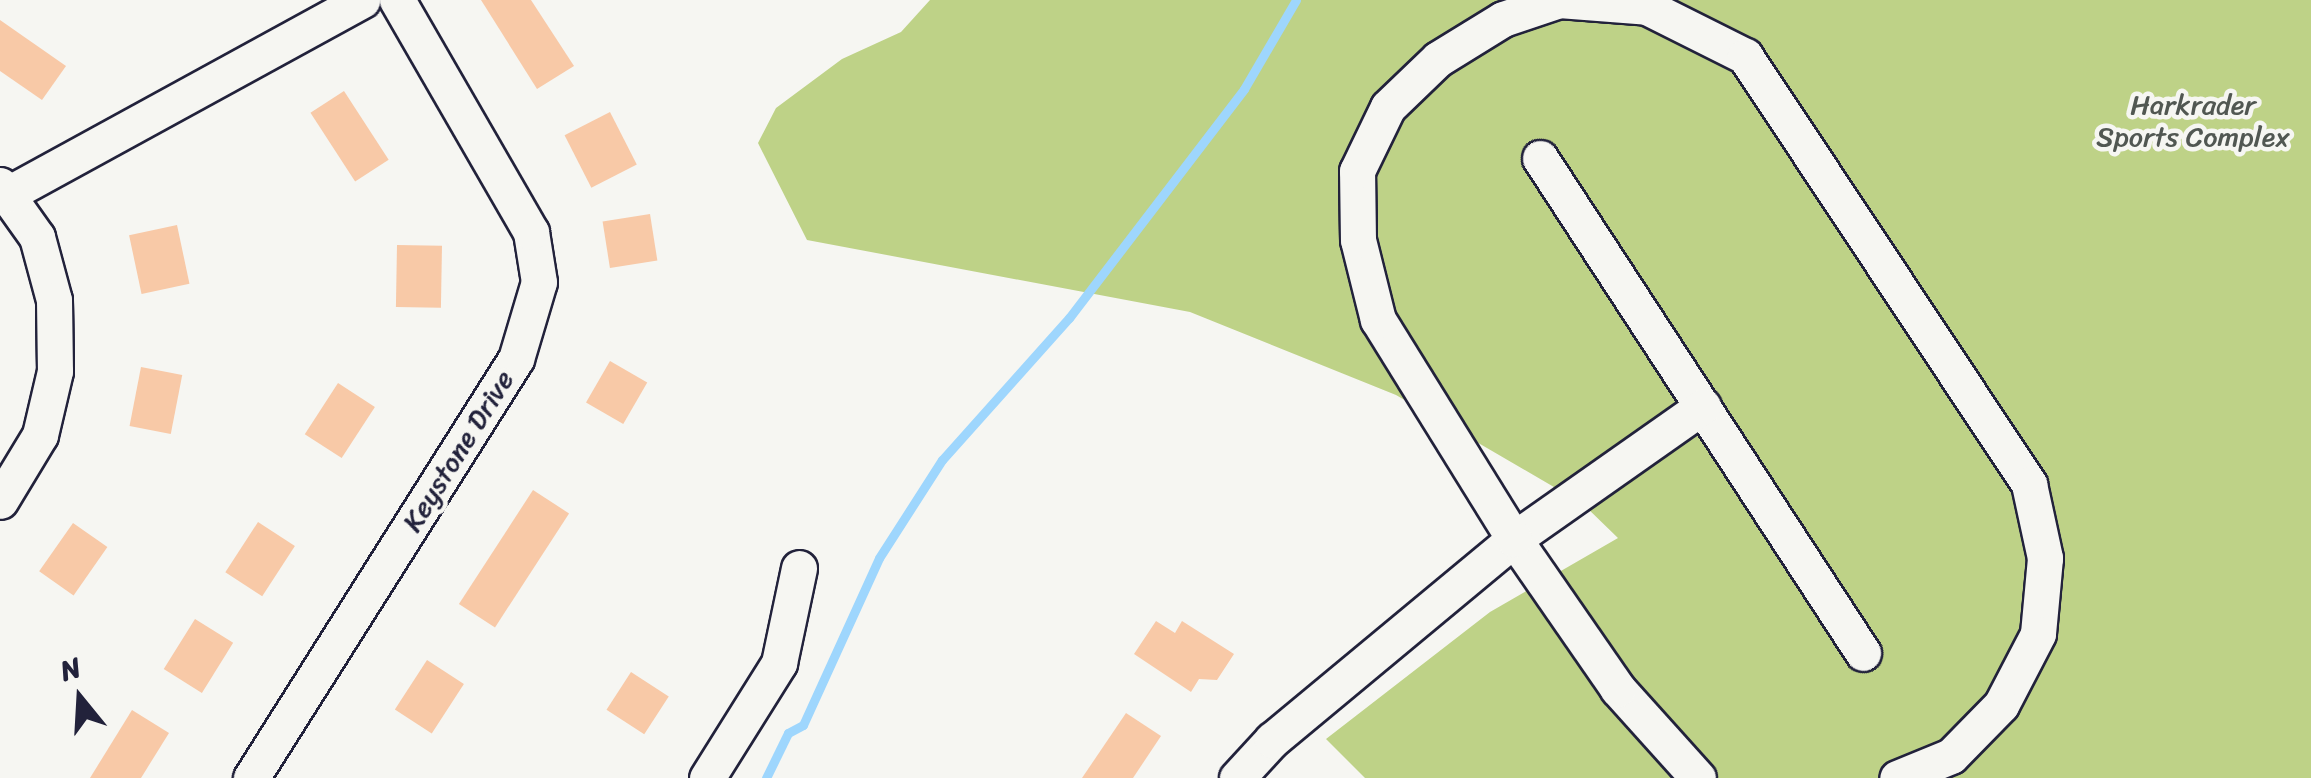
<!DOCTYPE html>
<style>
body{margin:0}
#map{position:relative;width:2311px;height:778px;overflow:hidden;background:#f6f6f2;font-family:Sriracha,sans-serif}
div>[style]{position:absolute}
.green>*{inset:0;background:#bed287}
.stream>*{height:9px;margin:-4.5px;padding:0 4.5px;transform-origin:4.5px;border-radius:4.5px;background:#9ed6fd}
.building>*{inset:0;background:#f8c9a7;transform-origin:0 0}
.roads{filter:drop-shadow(2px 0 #22223b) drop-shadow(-2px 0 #22223b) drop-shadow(0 2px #22223b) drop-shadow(0 -2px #22223b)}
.minor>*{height:35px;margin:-17.5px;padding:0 17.5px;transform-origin:17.5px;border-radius:17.5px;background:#f6f6f2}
span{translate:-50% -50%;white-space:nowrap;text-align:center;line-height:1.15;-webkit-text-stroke:9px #f6f6f2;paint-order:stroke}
.park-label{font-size:28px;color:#515752}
.street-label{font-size:28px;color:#22223b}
.north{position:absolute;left:30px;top:648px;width:100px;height:100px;-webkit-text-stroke:8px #f6f6f2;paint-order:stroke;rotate:342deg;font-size:28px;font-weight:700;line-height:40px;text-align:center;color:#22223b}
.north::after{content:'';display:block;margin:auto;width:35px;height:45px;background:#22223b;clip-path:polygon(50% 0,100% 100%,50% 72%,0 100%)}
</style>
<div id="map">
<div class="green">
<div style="clip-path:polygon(930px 0,2311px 0,2311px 778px,1365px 778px,1326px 739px,1490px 612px,1618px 538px,1583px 504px,1396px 395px,1190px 312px,807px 240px,758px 143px,776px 108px,842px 59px,901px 32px)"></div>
</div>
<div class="stream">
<div style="left:766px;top:778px;width:50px;rotate:-63.9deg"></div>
<div style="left:788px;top:733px;width:17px;rotate:-28deg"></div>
<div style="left:803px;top:725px;width:183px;rotate:-65.5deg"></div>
<div style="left:879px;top:558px;width:117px;rotate:-57.3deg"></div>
<div style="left:942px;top:460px;width:191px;rotate:-48.2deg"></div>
<div style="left:1069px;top:318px;width:288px;rotate:-52.6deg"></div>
<div style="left:1244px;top:89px;width:103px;rotate:-59.7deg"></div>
</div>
<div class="building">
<div style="clip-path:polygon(481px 0,531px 0,574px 66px,537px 89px)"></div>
<div style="clip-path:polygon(0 20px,66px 66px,42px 100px,0 71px)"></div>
<div style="left:344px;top:91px;width:82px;height:40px;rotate:57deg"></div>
<div style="left:610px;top:112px;width:59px;height:51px;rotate:63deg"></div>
<div style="left:650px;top:214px;width:47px;height:48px;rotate:81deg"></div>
<div style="left:177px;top:225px;width:60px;height:49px;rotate:78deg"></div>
<div style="left:397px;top:245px;width:45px;height:62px;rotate:1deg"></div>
<div style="left:610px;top:361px;width:43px;height:48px;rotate:30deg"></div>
<div style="left:141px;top:367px;width:42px;height:60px;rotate:11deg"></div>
<div style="left:338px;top:383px;width:44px;height:61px;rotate:33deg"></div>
<div style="left:533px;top:490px;width:43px;height:136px;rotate:33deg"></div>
<div style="left:258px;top:522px;width:44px;height:60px;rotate:33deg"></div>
<div style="left:73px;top:523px;width:42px;height:59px;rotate:35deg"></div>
<div style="left:195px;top:619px;width:45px;height:59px;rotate:32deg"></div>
<div style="clip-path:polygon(1156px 621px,1175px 633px,1182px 621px,1234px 654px,1217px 680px,1199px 679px,1191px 692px,1134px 654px)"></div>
<div style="left:427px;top:660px;width:44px;height:59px;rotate:33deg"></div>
<div style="left:631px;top:672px;width:45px;height:45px;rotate:33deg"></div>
<div style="clip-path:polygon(132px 710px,169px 733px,141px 778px,90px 778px)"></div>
<div style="clip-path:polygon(1126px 713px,1161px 736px,1133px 778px,1082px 778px)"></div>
</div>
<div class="roads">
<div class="minor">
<div style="left:1540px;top:158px;width:591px;rotate:56.87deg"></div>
<div style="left:0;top:185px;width:64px;rotate:54.6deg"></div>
<div style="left:37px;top:237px;width:65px;rotate:74.9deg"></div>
<div style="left:54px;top:300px;width:71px;rotate:89.2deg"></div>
<div style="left:55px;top:371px;width:66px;rotate:103.2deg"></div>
<div style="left:40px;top:435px;width:77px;rotate:121.2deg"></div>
<div style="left:8px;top:194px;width:404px;rotate:-28.7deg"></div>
<div style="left:251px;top:778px;width:496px;rotate:-57.7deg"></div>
<div style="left:516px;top:359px;width:80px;rotate:-73.4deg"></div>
<div style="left:539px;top:282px;width:51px;rotate:-99.1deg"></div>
<div style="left:531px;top:232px;width:268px;rotate:-120deg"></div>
<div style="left:707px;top:778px;width:136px;rotate:-57.9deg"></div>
<div style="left:779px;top:663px;width:97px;rotate:-78.1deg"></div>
<div style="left:1237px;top:778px;width:52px;rotate:-47.4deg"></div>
<div style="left:1272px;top:740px;width:315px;rotate:-39.7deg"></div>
<div style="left:1514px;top:539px;width:231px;rotate:-35.1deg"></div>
<div style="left:1698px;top:778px;width:120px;rotate:-132deg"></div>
<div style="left:1618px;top:689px;width:183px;rotate:-124.7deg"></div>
<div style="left:1514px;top:539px;width:258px;rotate:-121.8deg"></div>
<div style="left:1378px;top:320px;width:82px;rotate:-104deg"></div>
<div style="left:1358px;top:240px;width:69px;rotate:-90.8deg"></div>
<div style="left:1357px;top:171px;width:71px;rotate:-64.2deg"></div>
<div style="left:1388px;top:107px;width:69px;rotate:-43.8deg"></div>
<div style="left:1438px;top:59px;width:76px;rotate:-31.6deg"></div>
<div style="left:1503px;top:19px;width:59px;rotate:-18.7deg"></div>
<div style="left:1559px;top:0;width:88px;rotate:4.5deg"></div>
<div style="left:1647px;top:7px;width:110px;rotate:26.6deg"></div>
<div style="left:1745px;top:56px;width:514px;rotate:56.43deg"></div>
<div style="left:2029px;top:484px;width:76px;rotate:77.8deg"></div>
<div style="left:2045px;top:558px;width:76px;rotate:95.3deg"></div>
<div style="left:2038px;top:634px;width:80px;rotate:117.5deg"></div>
<div style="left:2001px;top:705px;width:71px;rotate:134.4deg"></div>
<div style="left:1951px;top:756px;width:58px;rotate:157.8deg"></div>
</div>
</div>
<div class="park-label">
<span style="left:2193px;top:121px">Harkrader<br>Sports Complex</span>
</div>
<div class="street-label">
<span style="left:458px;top:451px;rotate:-58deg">Keystone Drive</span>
</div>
<div class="north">N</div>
</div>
